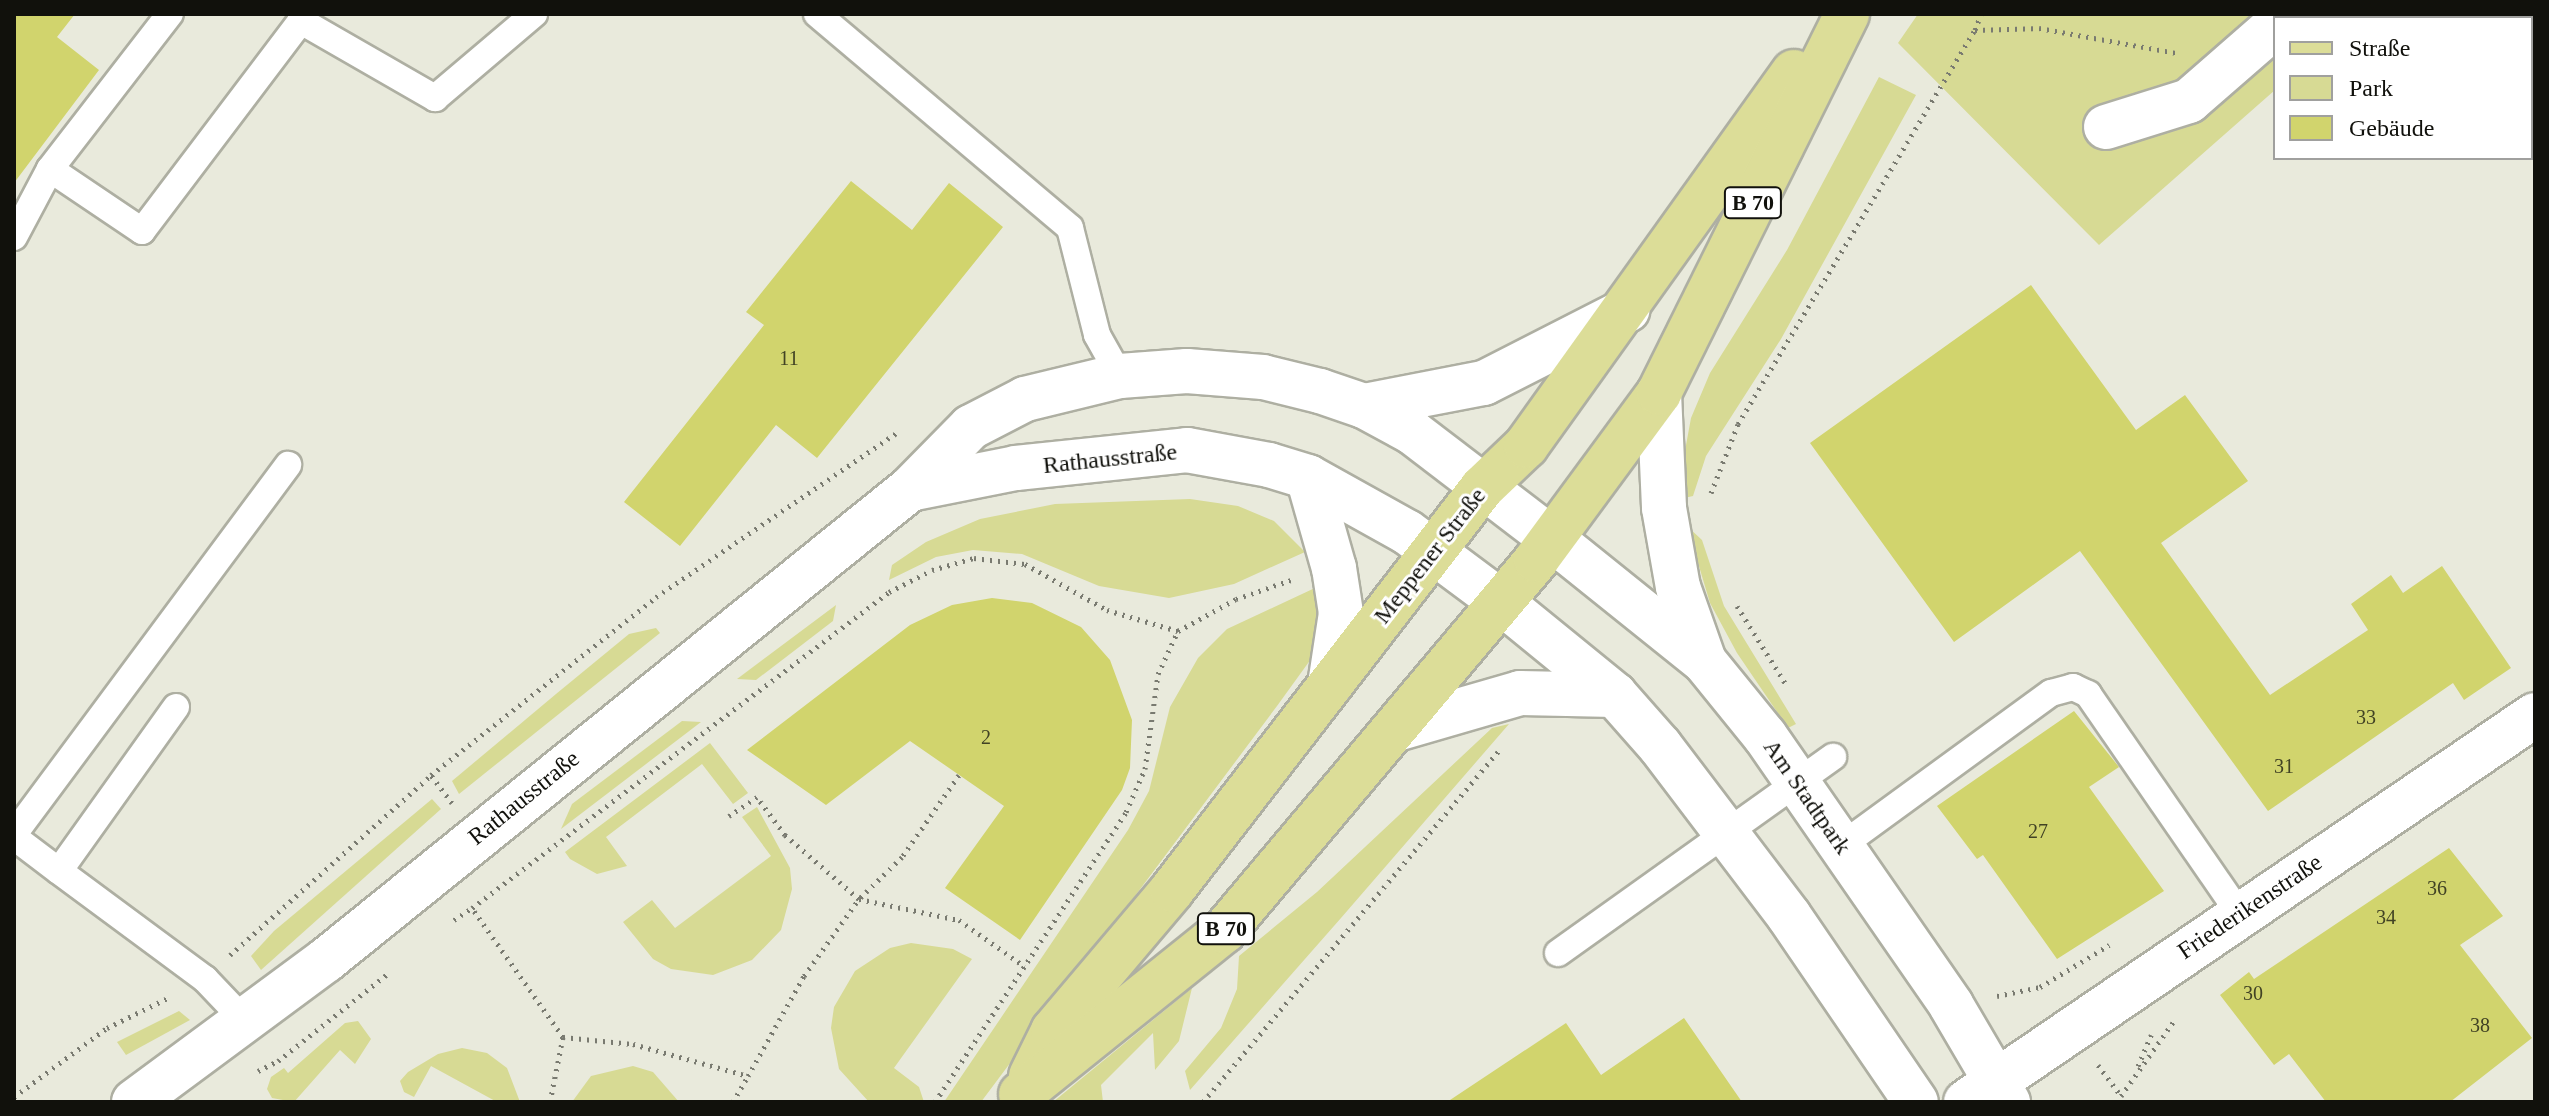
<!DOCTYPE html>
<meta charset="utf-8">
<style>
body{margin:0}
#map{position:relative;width:2549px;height:1116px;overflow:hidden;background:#e9eadc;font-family:"Times New Roman",serif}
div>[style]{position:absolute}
.green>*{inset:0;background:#d7da94}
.building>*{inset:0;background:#d1d46d}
.path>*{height:5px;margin-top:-2.5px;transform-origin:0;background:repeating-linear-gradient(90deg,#797a70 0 2px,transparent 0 8px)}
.roads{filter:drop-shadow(2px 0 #aeafa2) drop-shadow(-2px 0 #aeafa2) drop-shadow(0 2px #aeafa2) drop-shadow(0 -2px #aeafa2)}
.service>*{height:26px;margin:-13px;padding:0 13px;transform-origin:13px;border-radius:13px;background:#fff}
.minor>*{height:44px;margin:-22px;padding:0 22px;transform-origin:22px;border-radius:22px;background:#fff}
.tertiary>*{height:44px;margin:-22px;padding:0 22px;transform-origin:22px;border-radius:22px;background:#fff}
.primary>*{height:44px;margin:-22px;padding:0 22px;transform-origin:22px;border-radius:22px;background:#dcdd98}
span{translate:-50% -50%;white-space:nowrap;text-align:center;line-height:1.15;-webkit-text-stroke:6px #fff;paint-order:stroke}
.number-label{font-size:20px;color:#414224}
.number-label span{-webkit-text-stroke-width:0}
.shield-label span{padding:2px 6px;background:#fff;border:2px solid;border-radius:6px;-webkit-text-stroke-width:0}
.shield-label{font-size:22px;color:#11110c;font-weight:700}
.street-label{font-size:24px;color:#11110c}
.frame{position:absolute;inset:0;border:16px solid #11110c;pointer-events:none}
.legend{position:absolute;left:2273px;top:16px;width:260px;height:144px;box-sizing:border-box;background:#fff;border:2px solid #a0a09e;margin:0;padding:10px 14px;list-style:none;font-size:24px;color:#11110c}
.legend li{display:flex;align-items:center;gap:16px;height:40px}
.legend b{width:40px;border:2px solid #a0a09e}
</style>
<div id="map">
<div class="green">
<div style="clip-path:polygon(1918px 14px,2361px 14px,2275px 18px,2275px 90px,2099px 245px,1898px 43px)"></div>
<div style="clip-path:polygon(1879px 77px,1916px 95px,1781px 339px,1706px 456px,1693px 496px,1684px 498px,1684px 456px,1691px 418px,1710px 373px,1787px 250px)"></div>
<div style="clip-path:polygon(1190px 499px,1238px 506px,1274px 521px,1305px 552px,1234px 584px,1169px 598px,1099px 586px,1022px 554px,973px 550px,936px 557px,889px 580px,892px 565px,926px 542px,980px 519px,1055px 504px)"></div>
<div style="clip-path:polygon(1687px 526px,1702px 540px,1724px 606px,1796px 724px,1788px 728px,1737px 653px,1710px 603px)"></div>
<div style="clip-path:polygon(1317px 587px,1319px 624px,1311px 659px,1277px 706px,981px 1102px,944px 1102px,1128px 830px,1149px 791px,1170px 707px,1198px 658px,1227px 629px)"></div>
<div style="clip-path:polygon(836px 605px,833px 621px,756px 680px,737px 679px)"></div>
<div style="clip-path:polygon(656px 628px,660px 633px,459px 794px,452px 781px,556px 694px,629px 634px)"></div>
<div style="clip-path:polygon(682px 721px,701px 722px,561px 829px,572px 804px)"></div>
<div style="clip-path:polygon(1509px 724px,1341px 918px,1190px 1090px,1185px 1071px,1221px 1028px,1237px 989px,1239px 956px,1317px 892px,1492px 728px)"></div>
<div style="clip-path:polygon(710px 743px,748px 793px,733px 804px,702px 764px,606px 837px,627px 866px,597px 874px,570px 859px,565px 852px)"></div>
<div style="clip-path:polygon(432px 799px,441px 809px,261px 970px,251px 956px,274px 931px)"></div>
<div style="clip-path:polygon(757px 807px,790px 868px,792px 889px,781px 930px,752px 960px,713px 975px,671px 969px,653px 959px,623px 922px,652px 900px,675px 928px,771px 856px,742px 817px)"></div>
<div style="clip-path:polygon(911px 943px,953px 949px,972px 959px,894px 1068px,919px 1087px,924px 1102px,869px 1102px,839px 1069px,831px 1028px,834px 1007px,855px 971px,890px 948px)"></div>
<div style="clip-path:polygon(1192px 988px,1179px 1041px,1155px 1070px,1153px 1033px,1101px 1085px,1103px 1102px,1053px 1102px)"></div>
<div style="clip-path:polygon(179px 1011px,190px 1020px,126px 1055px,117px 1042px)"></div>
<div style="clip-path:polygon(358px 1021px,371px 1039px,355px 1064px,340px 1050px,294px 1102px,272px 1098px,267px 1089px,271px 1077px,284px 1068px,288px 1073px,345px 1023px)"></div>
<div style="clip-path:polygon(462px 1048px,487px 1053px,507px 1068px,520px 1102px,497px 1102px,431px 1066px,414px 1097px,404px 1092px,400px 1081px,408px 1072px,438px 1054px)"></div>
<div style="clip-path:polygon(633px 1066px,653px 1072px,679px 1102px,572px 1102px,591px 1076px)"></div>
</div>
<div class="building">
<div style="clip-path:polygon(14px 14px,75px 14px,57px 37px,99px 70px,14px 183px)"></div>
<div style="clip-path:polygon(851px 181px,912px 230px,949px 183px,1003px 227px,817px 458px,776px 425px,680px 546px,624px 502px,764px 325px,746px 312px)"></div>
<div style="clip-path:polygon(2031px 285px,2136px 430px,2185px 395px,2248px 481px,2161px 543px,2270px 695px,2368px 630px,2351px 604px,2391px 575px,2403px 593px,2442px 566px,2511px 668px,2464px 700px,2453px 683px,2268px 811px,2080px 551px,1954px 642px,1810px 443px)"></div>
<div style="clip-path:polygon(992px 598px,1032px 603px,1081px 627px,1110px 660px,1132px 720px,1130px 768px,1122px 790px,1020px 940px,945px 888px,1004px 806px,910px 741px,826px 805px,747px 750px,910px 625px,952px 605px)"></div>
<div style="clip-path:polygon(2074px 711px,2119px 767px,2089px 787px,2164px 891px,2057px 959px,1983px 855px,1977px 859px,1937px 806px)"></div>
<div style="clip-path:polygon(2449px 848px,2503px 916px,2460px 945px,2532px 1038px,2450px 1102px,2326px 1102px,2289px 1054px,2274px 1065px,2220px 995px,2249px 972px,2254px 979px)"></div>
<div style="clip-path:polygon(1684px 1018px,1742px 1102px,1447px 1102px,1566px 1023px,1601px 1075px)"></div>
</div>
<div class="path">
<div style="left:1975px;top:30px;width:17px;rotate:-69deg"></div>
<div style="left:1711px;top:493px;width:74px;rotate:-68.6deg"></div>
<div style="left:1738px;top:424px;width:460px;rotate:-59deg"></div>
<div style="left:1975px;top:30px;width:64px;rotate:-1.8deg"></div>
<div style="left:2039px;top:28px;width:139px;rotate:10.3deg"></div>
<div style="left:1737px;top:606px;width:94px;rotate:58deg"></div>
<div style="left:959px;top:775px;width:100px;rotate:124.8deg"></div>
<div style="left:902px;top:857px;width:60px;rotate:135.7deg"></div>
<div style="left:859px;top:899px;width:102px;rotate:11.9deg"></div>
<div style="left:959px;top:920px;width:80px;rotate:35.3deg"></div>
<div style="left:452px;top:803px;width:35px;rotate:-127deg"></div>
<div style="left:431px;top:775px;width:287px;rotate:-38.3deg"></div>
<div style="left:656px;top:597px;width:293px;rotate:-34.3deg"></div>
<div style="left:454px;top:920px;width:22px;rotate:-34deg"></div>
<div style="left:230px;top:955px;width:270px;rotate:-41.8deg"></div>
<div style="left:1997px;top:996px;width:44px;rotate:-11.8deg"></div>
<div style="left:2040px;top:987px;width:81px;rotate:-31.3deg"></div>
<div style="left:563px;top:1037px;width:70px;rotate:5.7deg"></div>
<div style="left:633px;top:1044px;width:119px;rotate:15.5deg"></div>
<div style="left:748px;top:1076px;width:115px;rotate:-60.8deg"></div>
<div style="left:804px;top:976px;width:95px;rotate:-54.5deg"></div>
<div style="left:859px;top:899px;width:98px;rotate:-139.1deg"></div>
<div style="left:785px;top:835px;width:47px;rotate:-126.4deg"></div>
<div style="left:757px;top:797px;width:34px;rotate:146deg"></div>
<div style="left:2098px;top:1065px;width:39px;rotate:53deg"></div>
<div style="left:2121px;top:1096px;width:95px;rotate:-54.8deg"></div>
<div style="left:2138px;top:1066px;width:34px;rotate:-67deg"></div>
<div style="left:258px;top:1071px;width:22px;rotate:-27deg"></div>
<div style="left:278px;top:1061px;width:143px;rotate:-38.5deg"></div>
<div style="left:14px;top:1097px;width:116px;rotate:-36.6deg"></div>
<div style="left:107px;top:1028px;width:70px;rotate:-26.2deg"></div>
<div style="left:550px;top:1102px;width:66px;rotate:-78.7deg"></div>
<div style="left:563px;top:1037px;width:158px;rotate:-125.2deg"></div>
<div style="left:472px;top:908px;width:523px;rotate:-37.15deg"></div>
<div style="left:889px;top:592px;width:48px;rotate:-27.1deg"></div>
<div style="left:932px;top:570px;width:44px;rotate:-15.9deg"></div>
<div style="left:974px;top:558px;width:51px;rotate:6.7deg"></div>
<div style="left:1025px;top:564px;width:94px;rotate:29.3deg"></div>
<div style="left:1107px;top:610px;width:74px;rotate:16.5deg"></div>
<div style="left:733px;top:1102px;width:30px;rotate:-60deg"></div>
<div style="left:935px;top:1102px;width:347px;rotate:-56.6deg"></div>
<div style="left:1126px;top:812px;width:47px;rotate:-66.2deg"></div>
<div style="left:1145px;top:769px;width:96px;rotate:-82.2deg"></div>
<div style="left:1158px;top:674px;width:47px;rotate:-65.1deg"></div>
<div style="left:1178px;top:631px;width:66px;rotate:-28.9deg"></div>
<div style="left:1236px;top:599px;width:58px;rotate:-19.1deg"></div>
<div style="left:1203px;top:1102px;width:463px;rotate:-49.9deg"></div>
</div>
<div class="roads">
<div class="service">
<div style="left:817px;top:14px;width:331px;rotate:40.2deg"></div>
<div style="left:1070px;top:228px;width:110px;rotate:75.8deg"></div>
<div style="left:1097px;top:335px;width:47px;rotate:60.7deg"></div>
<div style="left:301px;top:21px;width:155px;rotate:29.9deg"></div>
<div style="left:435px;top:98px;width:130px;rotate:-40.3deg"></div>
<div style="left:50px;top:169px;width:111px;rotate:34deg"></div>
<div style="left:142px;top:231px;width:263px;rotate:-52.9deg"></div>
<div style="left:301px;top:21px;width:7px;rotate:-90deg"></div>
<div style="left:14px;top:237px;width:77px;rotate:-62.1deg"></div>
<div style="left:50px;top:169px;width:196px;rotate:-52.3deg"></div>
<div style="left:176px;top:707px;width:201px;rotate:125.5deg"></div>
<div style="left:59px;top:871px;width:182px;rotate:36.5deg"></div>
<div style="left:205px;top:979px;width:57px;rotate:46.4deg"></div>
<div style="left:14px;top:834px;width:460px;rotate:-53.4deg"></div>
<div style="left:14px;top:837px;width:56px;rotate:37.1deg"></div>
<div style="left:1841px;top:846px;width:260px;rotate:-36.1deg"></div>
<div style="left:2051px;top:693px;width:23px;rotate:-15deg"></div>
<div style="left:2073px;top:687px;width:17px;rotate:25deg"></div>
<div style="left:2088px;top:694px;width:266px;rotate:55.4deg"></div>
<div style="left:1558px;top:953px;width:338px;rotate:-35.5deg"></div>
</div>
<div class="minor">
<div style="left:2106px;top:127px;width:87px;rotate:-17.4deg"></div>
<div style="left:2189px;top:101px;width:114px;rotate:-41.1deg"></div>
<div style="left:1659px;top:393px;width:115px;rotate:87.5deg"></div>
<div style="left:1664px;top:508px;width:80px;rotate:80deg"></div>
<div style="left:1678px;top:587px;width:78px;rotate:70.6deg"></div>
<div style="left:1552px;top:539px;width:195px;rotate:38.8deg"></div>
<div style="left:1704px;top:661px;width:97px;rotate:50.9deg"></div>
<div style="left:1765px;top:736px;width:327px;rotate:55.3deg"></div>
<div style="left:1951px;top:1005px;width:113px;rotate:59.6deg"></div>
<div style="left:1501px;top:602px;width:147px;rotate:39.2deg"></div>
<div style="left:1615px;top:695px;width:68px;rotate:48.6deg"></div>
<div style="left:1660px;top:746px;width:213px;rotate:52.8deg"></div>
<div style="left:1789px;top:916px;width:225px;rotate:55.7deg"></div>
<div style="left:1396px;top:729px;width:129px;rotate:-16.2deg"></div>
<div style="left:1520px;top:693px;width:95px;rotate:1.2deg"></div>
<div style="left:1966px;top:1102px;width:688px;rotate:-34.22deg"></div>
</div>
<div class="tertiary">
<div style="left:1364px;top:406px;width:122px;rotate:-10.9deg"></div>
<div style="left:1484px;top:383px;width:161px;rotate:-27deg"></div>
<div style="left:1308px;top:477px;width:95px;rotate:74.1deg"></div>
<div style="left:1334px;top:568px;width:46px;rotate:81.2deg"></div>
<div style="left:1341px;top:613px;width:73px;rotate:98.7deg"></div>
<div style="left:910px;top:489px;width:108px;rotate:-11.2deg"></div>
<div style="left:1016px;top:468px;width:172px;rotate:-6deg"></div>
<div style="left:1187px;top:450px;width:83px;rotate:10.4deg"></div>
<div style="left:1269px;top:465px;width:41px;rotate:17.1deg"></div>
<div style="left:1308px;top:477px;width:113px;rotate:29.1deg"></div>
<div style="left:1407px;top:532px;width:117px;rotate:36.7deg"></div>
<div style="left:134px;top:1102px;width:239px;rotate:-36.5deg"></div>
<div style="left:326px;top:960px;width:750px;rotate:-38.89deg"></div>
<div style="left:910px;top:489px;width:87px;rotate:-45.5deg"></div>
<div style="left:971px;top:427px;width:61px;rotate:-27.4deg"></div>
<div style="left:1025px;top:399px;width:98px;rotate:-13.6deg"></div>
<div style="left:1120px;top:376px;width:67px;rotate:-4.3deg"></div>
<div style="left:1187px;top:371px;width:76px;rotate:4.5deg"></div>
<div style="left:1263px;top:377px;width:59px;rotate:13.8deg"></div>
<div style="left:1320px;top:391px;width:46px;rotate:18.8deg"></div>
<div style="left:1364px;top:406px;width:55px;rotate:28.4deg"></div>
<div style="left:1412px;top:432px;width:176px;rotate:37.4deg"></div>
</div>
<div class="primary">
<div style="left:1031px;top:1076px;width:50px;rotate:-63.9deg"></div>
<div style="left:1053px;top:1031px;width:185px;rotate:-49.8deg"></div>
<div style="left:1172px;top:890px;width:508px;rotate:-52.36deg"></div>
<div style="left:1482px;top:488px;width:61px;rotate:-43.7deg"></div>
<div style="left:1526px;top:446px;width:460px;rotate:-54.4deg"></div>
<div style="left:1021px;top:1094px;width:260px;rotate:-38.8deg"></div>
<div style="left:1224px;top:931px;width:485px;rotate:-49.9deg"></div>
<div style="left:1536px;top:560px;width:207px;rotate:-53.6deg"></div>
<div style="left:1659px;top:393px;width:423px;rotate:-63.6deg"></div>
</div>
</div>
<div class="number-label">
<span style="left:789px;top:358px">11</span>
<span style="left:2366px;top:717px">33</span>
<span style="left:986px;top:737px">2</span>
<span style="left:2284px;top:766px">31</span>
<span style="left:2038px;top:831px">27</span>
<span style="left:2437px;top:888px">36</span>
<span style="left:2386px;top:917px">34</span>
<span style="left:2253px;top:993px">30</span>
<span style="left:2480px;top:1025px">38</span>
</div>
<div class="shield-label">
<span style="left:1753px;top:203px">B 70</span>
<span style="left:1226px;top:929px">B 70</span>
</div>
<div class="street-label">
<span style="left:1110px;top:459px;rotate:-6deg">Rathausstraße</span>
<span style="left:1430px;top:556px;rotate:-52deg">Meppener Straße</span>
<span style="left:1807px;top:797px;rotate:55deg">Am Stadtpark</span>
<span style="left:524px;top:798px;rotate:-39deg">Rathausstraße</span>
<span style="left:2250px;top:907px;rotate:-34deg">Friederikenstraße</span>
</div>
<div class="frame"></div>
<ul class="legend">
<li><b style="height:10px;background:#dcdd98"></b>Straße</li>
<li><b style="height:22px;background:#d7da94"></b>Park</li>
<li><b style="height:22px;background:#d1d46d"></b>Gebäude</li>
</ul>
</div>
